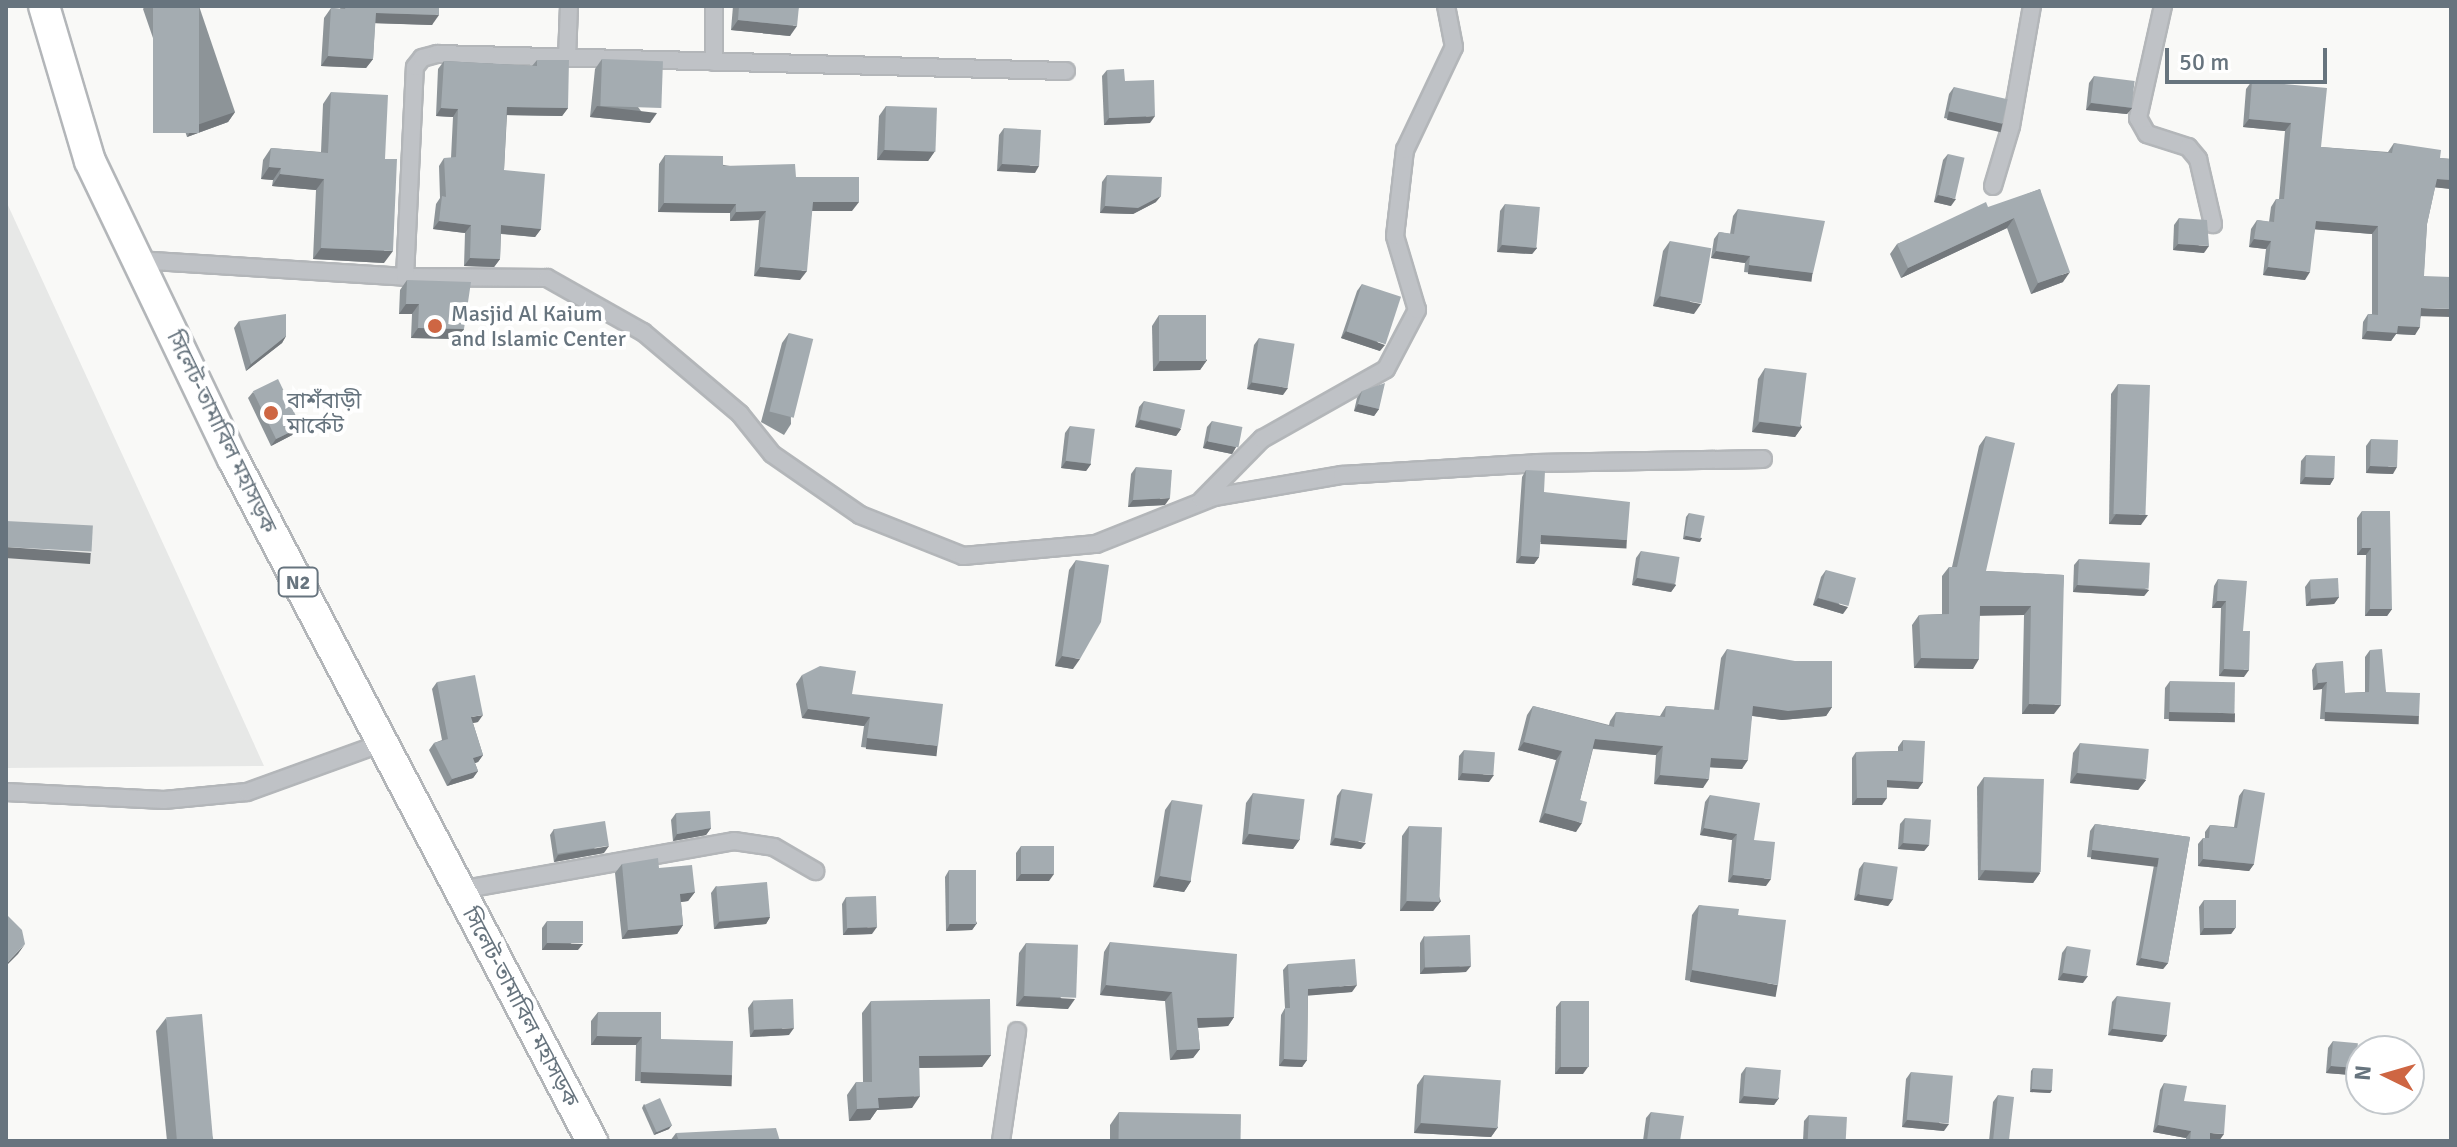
<!DOCTYPE html>
<meta charset="utf-8">
<style>
body{margin:0}
#map{position:relative;width:2457px;height:1147px;overflow:hidden;background:#f9f9f7;font-family:Signika,"Noto Sans Bengali",sans-serif}
div>[style]{position:absolute}
.built>*{inset:0;background:#e7e8e7}
.roads{filter:drop-shadow(2px 0 #b3b6b9) drop-shadow(-2px 0 #b3b6b9) drop-shadow(0 2px #b3b6b9) drop-shadow(0 -2px #b3b6b9)}
.street>*{height:16px;margin:-8px;padding:0 8px;transform-origin:8px;border-radius:8px;background:#bfc2c6}
.highway>*{height:30px;margin:-15px;padding:0 15px;transform-origin:15px;border-radius:15px;background:#fff}
.wall>*{inset:0;background:#8d9498}
.shaded-wall>*{inset:0;background:#73787c;transform-origin:0 0}
.building>*{inset:0;background:#a4acb1;transform-origin:0 0}
.dots>*{width:22px;height:22px;translate:-50% -50%;box-sizing:border-box;border:4px solid #fff;border-radius:50%}
span{translate:-50% -50%;white-space:nowrap;text-align:center;line-height:1.15;-webkit-text-stroke:8px #fff;paint-order:stroke}
.shield-label span{padding:2px 6px;background:#fff;border:2px solid;border-radius:6px;-webkit-text-stroke-width:0}
.shield-label{font-size:20px;color:#67747e;font-weight:700}
.poi-label{font-size:22px;color:#67747e}
.left{translate:0 -50%;text-align:left}
.street-label{font-size:22px;color:#67747e}
.frame{position:absolute;inset:0;border:8px solid #67747e;pointer-events:none}
.north{position:absolute;left:2345px;top:1035px;width:80px;height:80px;box-sizing:border-box;background:#fff;border:2px solid #c2c7cb;border-radius:50%;rotate:275deg;font-size:22px;font-weight:700;line-height:32px;text-align:center;color:#67747e}
.north::after{content:'';display:block;margin:auto;width:28px;height:36px;background:#ce6643;clip-path:polygon(50% 0,100% 100%,50% 72%,0 100%)}
.scale{position:absolute;left:2165px;top:48px;width:162px;height:36px;box-sizing:border-box;border:4px solid #67747e;border-top:0;padding-left:10px;font-size:24px;line-height:28px;white-space:nowrap;color:#67747e;-webkit-text-stroke:6px #fff;paint-order:stroke}
</style>
<div id="map">
<div class="built">
<div style="clip-path:polygon(6px 201px,178px 576px,264px 766px,6px 768px)"></div>
</div>
<div class="roads">
<div class="street">
<div style="left:2163px;top:6px;width:115px;rotate:102.6deg"></div>
<div style="left:2138px;top:118px;width:18px;rotate:61deg"></div>
<div style="left:2147px;top:134px;width:43px;rotate:17.6deg"></div>
<div style="left:2188px;top:147px;width:16px;rotate:50deg"></div>
<div style="left:2198px;top:159px;width:67px;rotate:77deg"></div>
<div style="left:567px;top:58px;width:52px;rotate:-87.8deg"></div>
<div style="left:714px;top:62px;width:56px;rotate:-90deg"></div>
<div style="left:1993px;top:186px;width:63px;rotate:-73.3deg"></div>
<div style="left:2011px;top:126px;width:122px;rotate:-80.1deg"></div>
<div style="left:137px;top:260px;width:269px;rotate:3.6deg"></div>
<div style="left:405px;top:277px;width:142px;rotate:0.4deg"></div>
<div style="left:547px;top:278px;width:110px;rotate:29.4deg"></div>
<div style="left:643px;top:332px;width:127px;rotate:40.2deg"></div>
<div style="left:740px;top:414px;width:51px;rotate:51.3deg"></div>
<div style="left:772px;top:454px;width:107px;rotate:34.7deg"></div>
<div style="left:860px;top:515px;width:111px;rotate:21.7deg"></div>
<div style="left:963px;top:556px;width:134px;rotate:-5.2deg"></div>
<div style="left:1096px;top:544px;width:127px;rotate:-21.7deg"></div>
<div style="left:1214px;top:497px;width:130px;rotate:-9.8deg"></div>
<div style="left:1342px;top:475px;width:194px;rotate:-3.5deg"></div>
<div style="left:1536px;top:463px;width:227px;rotate:-1deg"></div>
<div style="left:405px;top:277px;width:210px;rotate:-87.3deg"></div>
<div style="left:415px;top:67px;width:11px;rotate:-52deg"></div>
<div style="left:422px;top:58px;width:16px;rotate:-15deg"></div>
<div style="left:437px;top:54px;width:629px;rotate:1.55deg"></div>
<div style="left:1202px;top:500px;width:86px;rotate:-45.5deg"></div>
<div style="left:1262px;top:439px;width:142px;rotate:-29.4deg"></div>
<div style="left:1386px;top:369px;width:67px;rotate:-62.3deg"></div>
<div style="left:1417px;top:310px;width:77px;rotate:-106.6deg"></div>
<div style="left:1395px;top:236px;width:87px;rotate:-83.4deg"></div>
<div style="left:1405px;top:150px;width:114px;rotate:-64.6deg"></div>
<div style="left:1454px;top:47px;width:42px;rotate:-101deg"></div>
<div style="left:6px;top:792px;width:158px;rotate:2.9deg"></div>
<div style="left:164px;top:800px;width:83px;rotate:-5.5deg"></div>
<div style="left:247px;top:792px;width:144px;rotate:-19.9deg"></div>
<div style="left:460px;top:890px;width:278px;rotate:-10.1deg"></div>
<div style="left:734px;top:841px;width:40px;rotate:8.5deg"></div>
<div style="left:774px;top:847px;width:48px;rotate:30.3deg"></div>
<div style="left:1001px;top:1141px;width:111px;rotate:-81.7deg"></div>
</div>
<div class="highway">
<div style="left:44px;top:6px;width:162px;rotate:73.5deg"></div>
<div style="left:90px;top:161px;width:331px;rotate:64.4deg"></div>
<div style="left:233px;top:459px;width:771px;rotate:62.24deg"></div>
</div>
</div>
<div class="wall">
<div style="clip-path:polygon(145px 6px,199px 6px,235px 112px,228px 122px,187px 137px,143px 9px)"></div>
<div style="clip-path:polygon(341px 6px,439px 6px,432px 25px,375px 23px,373px 59px,366px 68px,321px 66px,324px 18px,331px 8px,340px 9px)"></div>
<div style="clip-path:polygon(733px 6px,799px 6px,790px 36px,731px 30px)"></div>
<div style="clip-path:polygon(602px 59px,650px 123px,590px 117px,595px 69px)"></div>
<div style="clip-path:polygon(537px 60px,568px 108px,562px 116px,507px 115px,504px 170px,541px 229px,535px 237px,501px 234px,500px 259px,494px 267px,464px 266px,465px 233px,433px 229px,436px 204px,440px 198px,439px 166px,444px 158px,451px 158px,453px 117px,436px 116px,438px 69px,444px 61px,532px 66px)"></div>
<div style="clip-path:polygon(1107px 70px,1125px 81px,1150px 123px,1104px 125px,1102px 76px)"></div>
<div style="clip-path:polygon(2094px 76px,2132px 108px,2127px 114px,2086px 110px,2089px 83px)"></div>
<div style="clip-path:polygon(2252px 81px,2321px 147px,2388px 152px,2394px 143px,2440px 158px,2451px 159px,2451px 189px,2435px 187px,2427px 224px,2421px 316px,2415px 335px,2396px 334px,2391px 341px,2362px 339px,2363px 322px,2368px 314px,2372px 314px,2372px 234px,2315px 229px,2305px 280px,2263px 275px,2266px 249px,2249px 247px,2251px 229px,2257px 220px,2269px 222px,2271px 207px,2276px 199px,2279px 199px,2285px 131px,2243px 127px,2246px 89px)"></div>
<div style="clip-path:polygon(1954px 87px,1998px 130px,1944px 118px,1949px 94px)"></div>
<div style="clip-path:polygon(331px 92px,385px 159px,384px 263px,313px 259px,316px 190px,272px 186px,273px 180px,261px 179px,263px 160px,271px 148px,321px 152px,323px 104px)"></div>
<div style="clip-path:polygon(886px 106px,935px 151px,928px 161px,877px 160px,879px 116px)"></div>
<div style="clip-path:polygon(1004px 128px,1035px 173px,997px 171px,999px 135px)"></div>
<div style="clip-path:polygon(1948px 154px,1951px 206px,1934px 202px,1943px 160px)"></div>
<div style="clip-path:polygon(665px 155px,796px 177px,852px 211px,812px 211px,800px 280px,754px 276px,759px 220px,730px 221px,730px 213px,658px 212px,659px 164px)"></div>
<div style="clip-path:polygon(1107px 175px,1156px 202px,1133px 214px,1100px 213px,1102px 182px)"></div>
<div style="clip-path:polygon(2040px 189px,2063px 282px,2031px 294px,2007px 228px,1901px 278px,1890px 254px,1897px 244px)"></div>
<div style="clip-path:polygon(1505px 204px,1537px 248px,1532px 254px,1497px 252px,1500px 211px)"></div>
<div style="clip-path:polygon(1738px 209px,1813px 273px,1808px 280px,1744px 272px,1745px 263px,1711px 258px,1714px 239px,1719px 232px,1730px 234px,1733px 216px)"></div>
<div style="clip-path:polygon(2179px 218px,2204px 253px,2173px 250px,2174px 225px)"></div>
<div style="clip-path:polygon(1670px 241px,1694px 314px,1653px 306px,1663px 251px)"></div>
<div style="clip-path:polygon(407px 280px,464px 329px,457px 339px,411px 338px,412px 314px,399px 314px,400px 290px)"></div>
<div style="clip-path:polygon(1362px 284px,1380px 351px,1341px 338px,1357px 291px)"></div>
<div style="clip-path:polygon(1159px 315px,1207px 360px,1200px 370px,1153px 371px,1152px 326px)"></div>
<div style="clip-path:polygon(239px 321px,286px 336px,282px 343px,246px 371px,234px 328px)"></div>
<div style="clip-path:polygon(789px 333px,791px 424px,784px 435px,761px 422px,782px 343px)"></div>
<div style="clip-path:polygon(1259px 338px,1283px 395px,1247px 389px,1254px 345px)"></div>
<div style="clip-path:polygon(1765px 368px,1802px 427px,1795px 437px,1752px 432px,1758px 379px)"></div>
<div style="clip-path:polygon(2118px 384px,2141px 525px,2109px 524px,2111px 394px)"></div>
<div style="clip-path:polygon(1362px 391px,1379px 409px,1374px 416px,1354px 411px,1357px 398px)"></div>
<div style="clip-path:polygon(253px 392px,296px 433px,271px 446px,248px 398px)"></div>
<div style="clip-path:polygon(1144px 401px,1181px 429px,1176px 436px,1135px 427px,1139px 407px)"></div>
<div style="clip-path:polygon(1212px 421px,1236px 447px,1232px 454px,1203px 448px,1207px 427px)"></div>
<div style="clip-path:polygon(1070px 426px,1091px 464px,1086px 471px,1061px 468px,1065px 433px)"></div>
<div style="clip-path:polygon(1986px 436px,1986px 571px,2064px 575px,2054px 714px,2022px 714px,2024px 615px,1980px 615px,1973px 669px,1914px 668px,1912px 625px,1919px 615px,1942px 614px,1942px 576px,1949px 567px,1952px 567px,1979px 446px)"></div>
<div style="clip-path:polygon(2371px 439px,2393px 474px,2366px 473px,2366px 446px)"></div>
<div style="clip-path:polygon(2306px 455px,2334px 478px,2330px 485px,2300px 484px,2301px 461px)"></div>
<div style="clip-path:polygon(1136px 467px,1165px 505px,1128px 507px,1131px 474px)"></div>
<div style="clip-path:polygon(1526px 470px,1544px 492px,1622px 547px,1540px 542px,1539px 557px,1534px 564px,1516px 563px,1522px 477px)"></div>
<div style="clip-path:polygon(2362px 511px,2392px 609px,2387px 616px,2365px 616px,2366px 555px,2357px 555px,2357px 518px)"></div>
<div style="clip-path:polygon(1689px 513px,1700px 542px,1683px 539px,1686px 517px)"></div>
<div style="clip-path:polygon(1641px 551px,1676px 585px,1671px 592px,1632px 585px,1636px 558px)"></div>
<div style="clip-path:polygon(2079px 559px,2149px 590px,2144px 596px,2073px 592px,2074px 565px)"></div>
<div style="clip-path:polygon(1076px 560px,1073px 669px,1055px 666px,1069px 570px)"></div>
<div style="clip-path:polygon(1826px 570px,1843px 614px,1813px 605px,1821px 577px)"></div>
<div style="clip-path:polygon(2218px 579px,2243px 631px,2244px 677px,2219px 676px,2221px 608px,2212px 608px,2214px 586px)"></div>
<div style="clip-path:polygon(2310px 580px,2339px 597px,2334px 604px,2306px 606px,2305px 587px)"></div>
<div style="clip-path:polygon(1727px 649px,1832px 707px,1826px 716px,1782px 720px,1752px 716px,1742px 769px,1710px 767px,1703px 788px,1654px 784px,1656px 755px,1593px 749px,1580px 800px,1576px 832px,1539px 822px,1556px 760px,1518px 750px,1527px 715px,1533px 706px,1609px 725px,1610px 721px,1616px 712px,1660px 716px,1666px 706px,1714px 710px,1721px 658px)"></div>
<div style="clip-path:polygon(2370px 650px,2386px 692px,2415px 723px,2320px 719px,2322px 689px,2313px 690px,2312px 670px,2316px 663px,2345px 693px,2365px 692px,2365px 657px)"></div>
<div style="clip-path:polygon(802px 675px,932px 755px,861px 747px,864px 726px,802px 718px,796px 684px)"></div>
<div style="clip-path:polygon(2170px 681px,2230px 720px,2164px 719px,2165px 688px)"></div>
<div style="clip-path:polygon(437px 682px,478px 722px,473px 723px,483px 755px,478px 762px,475px 763px,478px 771px,473px 778px,447px 786px,429px 750px,434px 743px,442px 740px,432px 689px)"></div>
<div style="clip-path:polygon(1903px 740px,1923px 782px,1918px 789px,1887px 787px,1882px 805px,1852px 805px,1852px 758px,1856px 752px,1898px 751px,1898px 747px)"></div>
<div style="clip-path:polygon(2080px 743px,2146px 780px,2138px 790px,2070px 783px,2073px 753px)"></div>
<div style="clip-path:polygon(1464px 750px,1489px 782px,1458px 780px,1459px 756px)"></div>
<div style="clip-path:polygon(1984px 777px,2040px 873px,2033px 883px,1978px 880px,1977px 787px)"></div>
<div style="clip-path:polygon(1342px 789px,1361px 849px,1330px 845px,1337px 796px)"></div>
<div style="clip-path:polygon(2244px 789px,2254px 864px,2249px 871px,2198px 866px,2198px 844px,2203px 838px,2205px 838px,2205px 832px,2210px 825px,2234px 827px,2239px 796px)"></div>
<div style="clip-path:polygon(1253px 793px,1300px 839px,1293px 849px,1242px 844px,1246px 803px)"></div>
<div style="clip-path:polygon(1710px 795px,1754px 840px,1766px 886px,1728px 882px,1732px 840px,1700px 835px,1705px 802px)"></div>
<div style="clip-path:polygon(1172px 800px,1191px 881px,1184px 892px,1153px 887px,1165px 810px)"></div>
<div style="clip-path:polygon(676px 813px,711px 828px,706px 835px,673px 841px,671px 820px)"></div>
<div style="clip-path:polygon(1905px 818px,1929px 845px,1924px 851px,1898px 849px,1900px 824px)"></div>
<div style="clip-path:polygon(2095px 824px,2190px 837px,2168px 963px,2163px 969px,2136px 965px,2154px 865px,2087px 857px,2090px 831px)"></div>
<div style="clip-path:polygon(1409px 826px,1441px 901px,1433px 911px,1400px 911px,1402px 836px)"></div>
<div style="clip-path:polygon(554px 829px,604px 853px,554px 862px,550px 835px)"></div>
<div style="clip-path:polygon(1021px 846px,1049px 881px,1016px 881px,1016px 853px)"></div>
<div style="clip-path:polygon(1864px 862px,1893px 899px,1888px 906px,1854px 900px,1859px 869px)"></div>
<div style="clip-path:polygon(622px 864px,659px 868px,695px 892px,688px 901px,681px 902px,683px 925px,677px 934px,622px 939px,615px 873px)"></div>
<div style="clip-path:polygon(949px 870px,977px 923px,972px 930px,946px 931px,945px 877px)"></div>
<div style="clip-path:polygon(716px 886px,770px 917px,766px 924px,714px 929px,711px 893px)"></div>
<div style="clip-path:polygon(846px 897px,872px 934px,843px 935px,842px 904px)"></div>
<div style="clip-path:polygon(2204px 900px,2236px 927px,2231px 934px,2200px 935px,2199px 907px)"></div>
<div style="clip-path:polygon(1699px 905px,1738px 915px,1771px 995px,1685px 980px,1692px 915px)"></div>
<div style="clip-path:polygon(547px 921px,578px 950px,542px 950px,542px 928px)"></div>
<div style="clip-path:polygon(1424px 936px,1466px 972px,1420px 974px,1420px 943px)"></div>
<div style="clip-path:polygon(1110px 942px,1234px 1017px,1228px 1026px,1198px 1028px,1200px 1049px,1193px 1058px,1170px 1060px,1165px 1001px,1100px 995px,1104px 952px)"></div>
<div style="clip-path:polygon(1026px 943px,1068px 1009px,1016px 1006px,1019px 953px)"></div>
<div style="clip-path:polygon(2067px 946px,2083px 983px,2058px 980px,2062px 953px)"></div>
<div style="clip-path:polygon(1288px 964px,1352px 992px,1308px 995px,1307px 1060px,1302px 1067px,1279px 1066px,1281px 1015px,1285px 1008px,1283px 970px)"></div>
<div style="clip-path:polygon(2117px 996px,2167px 1035px,2162px 1042px,2108px 1035px,2112px 1002px)"></div>
<div style="clip-path:polygon(753px 1001px,789px 1035px,750px 1037px,748px 1008px)"></div>
<div style="clip-path:polygon(871px 1001px,991px 1055px,982px 1067px,919px 1068px,912px 1108px,877px 1110px,870px 1120px,849px 1121px,847px 1095px,856px 1082px,863px 1082px,862px 1013px)"></div>
<div style="clip-path:polygon(1561px 1001px,1583px 1074px,1555px 1074px,1556px 1007px)"></div>
<div style="clip-path:polygon(598px 1012px,661px 1039px,732px 1075px,726px 1084px,635px 1081px,636px 1045px,591px 1045px,591px 1021px)"></div>
<div style="clip-path:polygon(166px 1018px,214px 1141px,167px 1141px,156px 1031px)"></div>
<div style="clip-path:polygon(2333px 1041px,2351px 1075px,2326px 1073px,2328px 1048px)"></div>
<div style="clip-path:polygon(1746px 1067px,1779px 1098px,1774px 1105px,1739px 1103px,1741px 1074px)"></div>
<div style="clip-path:polygon(2033px 1068px,2052px 1090px,2050px 1093px,2030px 1092px,2031px 1071px)"></div>
<div style="clip-path:polygon(1911px 1072px,1944px 1131px,1902px 1127px,1906px 1079px)"></div>
<div style="clip-path:polygon(1424px 1075px,1498px 1127px,1491px 1137px,1414px 1133px,1417px 1085px)"></div>
<div style="clip-path:polygon(2164px 1083px,2184px 1101px,2219px 1141px,2186px 1141px,2186px 1138px,2153px 1132px,2160px 1090px)"></div>
<div style="clip-path:polygon(1998px 1095px,2009px 1140px,2022px 1141px,1989px 1141px,1993px 1102px)"></div>
<div style="clip-path:polygon(644px 1104px,669px 1129px,654px 1135px,642px 1108px)"></div>
<div style="clip-path:polygon(1119px 1112px,1240px 1141px,1110px 1141px,1110px 1125px)"></div>
<div style="clip-path:polygon(1651px 1112px,1680px 1141px,1643px 1141px,1646px 1118px)"></div>
<div style="clip-path:polygon(1809px 1115px,1845px 1141px,1803px 1141px,1804px 1121px)"></div>
<div style="clip-path:polygon(676px 1133px,780px 1141px,670px 1141px)"></div>
</div>
<div class="shaded-wall">
<div style="clip-path:polygon(376px 13px,439px 15px,432px 25px,369px 23px)"></div>
<div style="clip-path:polygon(738px 20px,797px 26px,790px 36px,731px 30px)"></div>
<div style="clip-path:polygon(328px 56px,373px 59px,366px 68px,321px 66px)"></div>
<div style="clip-path:polygon(2091px 103px,2132px 108px,2127px 114px,2086px 110px)"></div>
<div style="clip-path:polygon(597px 106px,657px 113px,650px 123px,590px 117px)"></div>
<div style="clip-path:polygon(507px 107px,568px 108px,562px 116px,501px 115px)"></div>
<div style="clip-path:polygon(441px 108px,458px 109px,453px 117px,436px 116px)"></div>
<div style="left:1949px;top:111px;width:55px;height:9px;rotate:13deg"></div>
<div style="clip-path:polygon(235px 112px,228px 122px,187px 137px,194px 126px)"></div>
<div style="clip-path:polygon(1155px 116px,1150px 123px,1104px 125px,1109px 118px)"></div>
<div style="clip-path:polygon(2249px 119px,2291px 123px,2285px 131px,2243px 127px)"></div>
<div style="clip-path:polygon(884px 150px,935px 151px,928px 161px,877px 160px)"></div>
<div style="clip-path:polygon(1002px 164px,1039px 166px,1035px 173px,997px 171px)"></div>
<div style="clip-path:polygon(269px 167px,281px 168px,273px 180px,261px 179px)"></div>
<div style="clip-path:polygon(280px 174px,324px 179px,316px 190px,272px 186px)"></div>
<div style="clip-path:polygon(2437px 179px,2451px 180px,2451px 189px,2431px 187px)"></div>
<div style="clip-path:polygon(1938px 195px,1956px 199px,1951px 206px,1934px 202px)"></div>
<div style="clip-path:polygon(1161px 196px,1156px 202px,1133px 214px,1100px 213px,1105px 206px)"></div>
<div style="clip-path:polygon(813px 202px,859px 202px,852px 211px,807px 211px)"></div>
<div style="clip-path:polygon(664px 203px,736px 204px,730px 213px,658px 212px)"></div>
<div style="clip-path:polygon(766px 211px,759px 220px,730px 221px,736px 212px)"></div>
<div style="clip-path:polygon(2014px 218px,2007px 228px,1901px 278px,1908px 268px)"></div>
<div style="clip-path:polygon(439px 221px,471px 225px,465px 233px,433px 229px)"></div>
<div style="clip-path:polygon(2316px 221px,2378px 226px,2372px 234px,2310px 229px)"></div>
<div style="clip-path:polygon(501px 225px,541px 229px,535px 237px,495px 233px)"></div>
<div style="clip-path:polygon(2254px 239px,2271px 241px,2266px 249px,2249px 247px)"></div>
<div style="clip-path:polygon(2178px 244px,2209px 246px,2204px 253px,2173px 250px)"></div>
<div style="clip-path:polygon(1502px 245px,1537px 248px,1532px 254px,1497px 252px)"></div>
<div style="clip-path:polygon(321px 248px,393px 251px,384px 263px,313px 259px)"></div>
<div style="clip-path:polygon(1716px 251px,1750px 256px,1745px 263px,1711px 258px)"></div>
<div style="clip-path:polygon(470px 258px,500px 259px,494px 267px,464px 266px)"></div>
<div style="left:1749px;top:265px;width:64px;height:9px;rotate:7deg"></div>
<div style="clip-path:polygon(760px 267px,807px 271px,800px 280px,754px 276px)"></div>
<div style="clip-path:polygon(2268px 267px,2310px 272px,2305px 280px,2263px 275px)"></div>
<div style="clip-path:polygon(2070px 272px,2063px 282px,2031px 294px,2038px 283px)"></div>
<div style="clip-path:polygon(1660px 296px,1701px 304px,1694px 314px,1653px 306px)"></div>
<div style="clip-path:polygon(406px 304px,419px 304px,412px 314px,399px 314px)"></div>
<div style="clip-path:polygon(2421px 308px,2451px 309px,2451px 317px,2415px 316px)"></div>
<div style="clip-path:polygon(2398px 326px,2420px 327px,2415px 335px,2396px 334px,2391px 341px,2362px 339px,2367px 331px)"></div>
<div style="clip-path:polygon(418px 328px,464px 329px,457px 339px,411px 338px)"></div>
<div style="clip-path:polygon(1346px 331px,1385px 345px,1380px 351px,1341px 338px)"></div>
<div style="clip-path:polygon(286px 336px,282px 343px,246px 371px,251px 364px)"></div>
<div style="clip-path:polygon(1207px 360px,1200px 370px,1153px 371px,1160px 361px)"></div>
<div style="clip-path:polygon(1252px 382px,1288px 388px,1283px 395px,1247px 389px)"></div>
<div style="clip-path:polygon(1358px 404px,1379px 409px,1374px 416px,1354px 411px)"></div>
<div style="clip-path:polygon(1140px 420px,1181px 429px,1176px 436px,1135px 427px)"></div>
<div style="clip-path:polygon(1760px 422px,1802px 427px,1795px 437px,1752px 432px)"></div>
<div style="clip-path:polygon(301px 427px,296px 433px,271px 446px,276px 439px)"></div>
<div style="clip-path:polygon(1207px 441px,1236px 447px,1232px 454px,1203px 448px)"></div>
<div style="clip-path:polygon(1066px 461px,1091px 464px,1086px 471px,1061px 468px)"></div>
<div style="clip-path:polygon(2370px 466px,2397px 467px,2393px 474px,2366px 473px)"></div>
<div style="clip-path:polygon(2305px 477px,2334px 478px,2330px 485px,2300px 484px)"></div>
<div style="clip-path:polygon(1170px 498px,1165px 505px,1128px 507px,1133px 500px)"></div>
<div style="clip-path:polygon(2116px 514px,2148px 515px,2141px 525px,2109px 524px)"></div>
<div style="left:1541px;top:535px;width:86px;height:9px;rotate:3deg"></div>
<div style="clip-path:polygon(1686px 536px,1702px 538px,1700px 542px,1683px 539px)"></div>
<div style="left:6px;top:547px;width:85px;height:11px;rotate:4deg"></div>
<div style="clip-path:polygon(2362px 548px,2371px 548px,2366px 555px,2357px 555px)"></div>
<div style="clip-path:polygon(1521px 556px,1539px 557px,1534px 564px,1516px 563px)"></div>
<div style="clip-path:polygon(1637px 578px,1676px 585px,1671px 592px,1632px 585px)"></div>
<div style="clip-path:polygon(2077px 585px,2149px 590px,2144px 596px,2073px 592px)"></div>
<div style="clip-path:polygon(2339px 597px,2334px 604px,2306px 606px,2311px 599px)"></div>
<div style="clip-path:polygon(1818px 598px,1848px 607px,1843px 614px,1813px 605px)"></div>
<div style="clip-path:polygon(2217px 601px,2226px 601px,2221px 608px,2212px 608px)"></div>
<div style="clip-path:polygon(1980px 606px,2031px 606px,2024px 615px,1973px 616px)"></div>
<div style="clip-path:polygon(2370px 609px,2392px 609px,2387px 616px,2365px 616px)"></div>
<div style="clip-path:polygon(1062px 656px,1080px 659px,1073px 669px,1055px 666px)"></div>
<div style="clip-path:polygon(1921px 658px,1979px 659px,1973px 669px,1914px 668px)"></div>
<div style="clip-path:polygon(2224px 669px,2249px 670px,2244px 677px,2219px 676px)"></div>
<div style="clip-path:polygon(2327px 682px,2322px 689px,2313px 690px,2318px 683px)"></div>
<div style="clip-path:polygon(2029px 704px,2061px 705px,2054px 714px,2022px 714px)"></div>
<div style="clip-path:polygon(1753px 706px,1832px 707px,1826px 716px,1782px 720px,1747px 715px)"></div>
<div style="clip-path:polygon(808px 709px,870px 717px,864px 726px,802px 718px)"></div>
<div style="left:2169px;top:712px;width:66px;height:9px;rotate:1deg"></div>
<div style="left:2325px;top:712px;width:94px;height:9px;rotate:2deg"></div>
<div style="clip-path:polygon(483px 715px,478px 722px,467px 724px,471px 717px)"></div>
<div style="left:867px;top:738px;width:71px;height:11px;rotate:6deg"></div>
<div style="clip-path:polygon(1595px 739px,1663px 746px,1656px 755px,1589px 748px)"></div>
<div style="clip-path:polygon(1524px 742px,1562px 751px,1556px 760px,1518px 750px)"></div>
<div style="clip-path:polygon(483px 755px,478px 762px,469px 765px,473px 758px)"></div>
<div style="clip-path:polygon(1711px 758px,1748px 760px,1742px 769px,1704px 767px)"></div>
<div style="clip-path:polygon(478px 771px,473px 778px,447px 786px,452px 779px)"></div>
<div style="clip-path:polygon(1462px 773px,1494px 775px,1489px 782px,1458px 780px)"></div>
<div style="clip-path:polygon(2077px 773px,2146px 780px,2138px 790px,2070px 783px)"></div>
<div style="clip-path:polygon(1660px 775px,1709px 779px,1703px 788px,1654px 784px)"></div>
<div style="clip-path:polygon(1887px 780px,1923px 782px,1918px 789px,1882px 787px)"></div>
<div style="clip-path:polygon(1857px 798px,1887px 798px,1882px 805px,1852px 805px)"></div>
<div style="clip-path:polygon(1545px 813px,1582px 823px,1576px 832px,1539px 822px)"></div>
<div style="clip-path:polygon(711px 828px,706px 835px,673px 841px,677px 834px)"></div>
<div style="clip-path:polygon(1704px 828px,1737px 834px,1732px 840px,1700px 835px)"></div>
<div style="clip-path:polygon(1249px 834px,1300px 839px,1293px 849px,1242px 844px)"></div>
<div style="clip-path:polygon(1335px 838px,1366px 843px,1361px 849px,1330px 845px)"></div>
<div style="clip-path:polygon(1903px 843px,1929px 845px,1924px 851px,1898px 849px)"></div>
<div style="clip-path:polygon(609px 846px,604px 853px,554px 862px,558px 855px)"></div>
<div style="left:2092px;top:850px;width:67px;height:9px;rotate:7deg"></div>
<div style="clip-path:polygon(2203px 859px,2254px 864px,2249px 871px,2198px 866px)"></div>
<div style="clip-path:polygon(1985px 870px,2040px 873px,2033px 883px,1978px 880px)"></div>
<div style="clip-path:polygon(1021px 874px,1054px 874px,1049px 881px,1016px 881px)"></div>
<div style="clip-path:polygon(1733px 875px,1771px 879px,1766px 886px,1728px 882px)"></div>
<div style="clip-path:polygon(1160px 876px,1191px 881px,1184px 892px,1153px 887px)"></div>
<div style="clip-path:polygon(695px 892px,688px 901px,674px 903px,680px 894px)"></div>
<div style="clip-path:polygon(1858px 894px,1893px 899px,1888px 906px,1854px 900px)"></div>
<div style="clip-path:polygon(1407px 901px,1441px 901px,1433px 911px,1400px 911px)"></div>
<div style="clip-path:polygon(770px 917px,766px 924px,714px 929px,719px 922px)"></div>
<div style="clip-path:polygon(977px 923px,972px 930px,946px 931px,950px 924px)"></div>
<div style="clip-path:polygon(683px 925px,677px 934px,622px 939px,628px 930px)"></div>
<div style="clip-path:polygon(877px 927px,872px 934px,843px 935px,848px 928px)"></div>
<div style="clip-path:polygon(2236px 927px,2231px 934px,2200px 935px,2204px 928px)"></div>
<div style="clip-path:polygon(547px 943px,583px 944px,578px 950px,542px 950px)"></div>
<div style="clip-path:polygon(25px 944px,18px 954px,6px 966px,6px 964px)"></div>
<div style="clip-path:polygon(2141px 958px,2168px 963px,2163px 969px,2136px 965px)"></div>
<div style="clip-path:polygon(1471px 966px,1466px 972px,1420px 974px,1425px 967px)"></div>
<div style="left:1692px;top:970px;width:87px;height:12px;rotate:10deg"></div>
<div style="clip-path:polygon(2063px 973px,2088px 976px,2083px 983px,2058px 980px)"></div>
<div style="clip-path:polygon(1106px 985px,1172px 992px,1165px 1001px,1100px 995px)"></div>
<div style="clip-path:polygon(1357px 985px,1352px 992px,1304px 996px,1308px 989px)"></div>
<div style="clip-path:polygon(1024px 996px,1075px 999px,1068px 1009px,1016px 1006px)"></div>
<div style="clip-path:polygon(1234px 1017px,1228px 1026px,1191px 1028px,1197px 1018px)"></div>
<div style="clip-path:polygon(794px 1028px,789px 1035px,750px 1037px,754px 1030px)"></div>
<div style="clip-path:polygon(2112px 1029px,2167px 1035px,2162px 1042px,2108px 1035px)"></div>
<div style="clip-path:polygon(597px 1036px,642px 1037px,636px 1045px,591px 1045px)"></div>
<div style="clip-path:polygon(1200px 1049px,1193px 1058px,1170px 1060px,1177px 1050px)"></div>
<div style="clip-path:polygon(991px 1055px,982px 1067px,910px 1068px,919px 1056px)"></div>
<div style="clip-path:polygon(1284px 1059px,1307px 1060px,1302px 1067px,1279px 1066px)"></div>
<div style="clip-path:polygon(2331px 1066px,2356px 1068px,2351px 1075px,2326px 1073px)"></div>
<div style="clip-path:polygon(1560px 1067px,1588px 1067px,1583px 1074px,1555px 1074px)"></div>
<div style="left:641px;top:1072px;width:91px;height:11px;rotate:2deg"></div>
<div style="clip-path:polygon(2032px 1089px,2052px 1090px,2050px 1093px,2030px 1092px)"></div>
<div style="clip-path:polygon(920px 1096px,912px 1108px,877px 1110px,870px 1120px,849px 1121px,857px 1109px,878px 1098px)"></div>
<div style="clip-path:polygon(1744px 1096px,1779px 1098px,1774px 1105px,1739px 1103px)"></div>
<div style="clip-path:polygon(1907px 1120px,1949px 1124px,1944px 1131px,1902px 1127px)"></div>
<div style="clip-path:polygon(1421px 1123px,1498px 1127px,1491px 1137px,1414px 1133px)"></div>
<div style="clip-path:polygon(672px 1125px,669px 1129px,654px 1135px,656px 1132px)"></div>
<div style="clip-path:polygon(2158px 1125px,2191px 1131px,2186px 1138px,2153px 1132px)"></div>
<div style="clip-path:polygon(2210px 1133px,2224px 1134px,2219px 1141px,2206px 1139px)"></div>
</div>
<div class="building">
<div style="left:153px;top:6px;width:46px;height:127px"></div>
<div style="clip-path:polygon(346px 6px,439px 6px,439px 15px,376px 13px,373px 59px,328px 56px,331px 8px,345px 9px)"></div>
<div style="clip-path:polygon(739px 6px,799px 6px,797px 26px,738px 20px)"></div>
<div style="left:602px;top:59px;width:61px;height:47px;rotate:2deg"></div>
<div style="clip-path:polygon(537px 60px,569px 60px,568px 108px,507px 107px,504px 170px,545px 174px,541px 229px,501px 225px,500px 259px,470px 258px,471px 225px,439px 221px,442px 196px,446px 197px,444px 158px,456px 157px,458px 109px,441px 108px,444px 61px,537px 66px)"></div>
<div style="clip-path:polygon(1124px 69px,1125px 81px,1154px 80px,1155px 116px,1109px 118px,1107px 70px)"></div>
<div style="left:2094px;top:76px;width:41px;height:27px;rotate:7deg"></div>
<div style="clip-path:polygon(2252px 81px,2327px 88px,2321px 147px,2392px 153px,2394px 143px,2441px 150px,2440px 158px,2451px 159px,2451px 180px,2437px 179px,2427px 224px,2424px 276px,2451px 277px,2451px 309px,2421px 308px,2420px 327px,2398px 326px,2397px 333px,2367px 331px,2368px 314px,2378px 315px,2378px 226px,2316px 221px,2310px 272px,2268px 267px,2271px 241px,2254px 239px,2257px 220px,2274px 222px,2276px 199px,2284px 199px,2291px 123px,2249px 119px)"></div>
<div style="left:1954px;top:87px;width:55px;height:25px;rotate:13deg"></div>
<div style="clip-path:polygon(331px 92px,388px 95px,385px 159px,397px 159px,393px 251px,321px 248px,324px 179px,280px 174px,281px 168px,269px 167px,271px 148px,328px 153px)"></div>
<div style="left:886px;top:106px;width:51px;height:44px;rotate:2deg"></div>
<div style="left:1004px;top:128px;width:37px;height:36px;rotate:3deg"></div>
<div style="left:1948px;top:154px;width:17px;height:42px;rotate:13deg"></div>
<div style="clip-path:polygon(665px 155px,723px 156px,723px 166px,795px 164px,796px 177px,859px 177px,859px 202px,813px 202px,807px 271px,760px 267px,766px 211px,736px 212px,736px 204px,664px 203px)"></div>
<div style="clip-path:polygon(1107px 175px,1162px 177px,1161px 196px,1138px 208px,1105px 206px)"></div>
<div style="clip-path:polygon(2040px 189px,2070px 272px,2038px 283px,2014px 218px,1908px 268px,1897px 244px,1986px 202px,1988px 207px)"></div>
<div style="left:1505px;top:204px;width:35px;height:41px;rotate:5deg"></div>
<div style="clip-path:polygon(1738px 209px,1825px 221px,1813px 273px,1749px 265px,1750px 256px,1716px 251px,1719px 232px,1734px 234px)"></div>
<div style="clip-path:polygon(2179px 218px,2207px 220px,2209px 246px,2178px 244px)"></div>
<div style="left:1670px;top:241px;width:42px;height:56px;rotate:10deg"></div>
<div style="clip-path:polygon(407px 280px,471px 282px,464px 329px,418px 328px,419px 304px,406px 304px)"></div>
<div style="left:1362px;top:284px;width:41px;height:50px;rotate:18deg"></div>
<div style="clip-path:polygon(286px 314px,286px 336px,251px 364px,239px 321px)"></div>
<div style="left:1159px;top:315px;width:47px;height:46px"></div>
<div style="left:789px;top:333px;width:25px;height:81px;rotate:14deg"></div>
<div style="left:1259px;top:338px;width:36px;height:45px;rotate:9deg"></div>
<div style="left:1765px;top:368px;width:42px;height:54px;rotate:7deg"></div>
<div style="left:278px;top:379px;width:53px;height:28px;rotate:64deg"></div>
<div style="clip-path:polygon(1385px 383px,1379px 409px,1358px 404px,1362px 391px)"></div>
<div style="left:2118px;top:384px;width:32px;height:130px;rotate:2deg"></div>
<div style="left:1144px;top:401px;width:42px;height:19px;rotate:12deg"></div>
<div style="left:1212px;top:421px;width:31px;height:21px;rotate:11deg"></div>
<div style="left:1070px;top:426px;width:25px;height:35px;rotate:7deg"></div>
<div style="clip-path:polygon(1986px 436px,2015px 443px,1986px 571px,2064px 575px,2061px 705px,2029px 704px,2031px 606px,1980px 606px,1979px 659px,1921px 658px,1919px 615px,1949px 614px,1949px 567px,1957px 567px)"></div>
<div style="left:2371px;top:439px;width:27px;height:27px;rotate:2deg"></div>
<div style="left:2306px;top:455px;width:29px;height:22px;rotate:2deg"></div>
<div style="clip-path:polygon(1136px 467px,1172px 470px,1170px 498px,1133px 500px)"></div>
<div style="clip-path:polygon(1526px 470px,1545px 471px,1544px 492px,1630px 502px,1627px 540px,1541px 535px,1539px 557px,1521px 556px)"></div>
<div style="clip-path:polygon(2362px 511px,2390px 511px,2392px 609px,2370px 609px,2371px 548px,2362px 548px)"></div>
<div style="left:1689px;top:513px;width:16px;height:23px;rotate:11deg"></div>
<div style="left:6px;top:521px;width:87px;height:26px;rotate:3deg"></div>
<div style="left:1641px;top:551px;width:39px;height:27px;rotate:9deg"></div>
<div style="left:2079px;top:559px;width:71px;height:26px;rotate:3deg"></div>
<div style="clip-path:polygon(1076px 560px,1109px 565px,1101px 622px,1080px 659px,1062px 656px)"></div>
<div style="left:1826px;top:570px;width:31px;height:29px;rotate:15deg"></div>
<div style="left:2338px;top:578px;width:19px;height:28px;rotate:87deg"></div>
<div style="clip-path:polygon(2218px 579px,2247px 581px,2243px 631px,2250px 631px,2249px 670px,2224px 669px,2226px 601px,2217px 601px)"></div>
<div style="clip-path:polygon(1727px 649px,1795px 661px,1832px 661px,1832px 707px,1788px 711px,1753px 706px,1748px 760px,1711px 758px,1709px 779px,1660px 775px,1663px 746px,1595px 739px,1580px 800px,1587px 802px,1582px 823px,1545px 813px,1562px 751px,1524px 742px,1533px 706px,1614px 727px,1616px 712px,1665px 717px,1666px 706px,1719px 710px)"></div>
<div style="clip-path:polygon(2382px 649px,2386px 692px,2420px 693px,2419px 716px,2325px 712px,2327px 682px,2318px 683px,2316px 663px,2343px 661px,2345px 693px,2369px 692px,2370px 650px)"></div>
<div style="clip-path:polygon(820px 666px,856px 671px,852px 694px,943px 704px,938px 746px,867px 738px,870px 717px,808px 709px,802px 675px)"></div>
<div style="clip-path:polygon(475px 675px,483px 715px,471px 717px,483px 755px,473px 758px,478px 771px,452px 779px,434px 743px,448px 739px,437px 682px)"></div>
<div style="left:2170px;top:681px;width:65px;height:31px;rotate:1deg"></div>
<div style="clip-path:polygon(1903px 740px,1925px 741px,1923px 782px,1887px 780px,1887px 798px,1857px 798px,1856px 752px,1903px 751px)"></div>
<div style="left:2080px;top:743px;width:69px;height:30px;rotate:5deg"></div>
<div style="left:1464px;top:750px;width:31px;height:23px;rotate:4deg"></div>
<div style="left:1984px;top:777px;width:60px;height:93px;rotate:2deg"></div>
<div style="left:1342px;top:789px;width:31px;height:49px;rotate:9deg"></div>
<div style="clip-path:polygon(2244px 789px,2265px 793px,2254px 864px,2203px 859px,2203px 838px,2209px 838px,2210px 825px,2237px 828px)"></div>
<div style="left:1253px;top:793px;width:52px;height:41px;rotate:7deg"></div>
<div style="clip-path:polygon(1710px 795px,1760px 803px,1754px 840px,1775px 842px,1771px 879px,1733px 875px,1737px 834px,1704px 828px)"></div>
<div style="left:1172px;top:800px;width:31px;height:77px;rotate:9deg"></div>
<div style="clip-path:polygon(710px 811px,711px 828px,677px 834px,676px 813px)"></div>
<div style="left:1905px;top:818px;width:26px;height:25px;rotate:4deg"></div>
<div style="left:605px;top:821px;width:25px;height:52px;rotate:81deg"></div>
<div style="clip-path:polygon(2095px 824px,2190px 837px,2168px 963px,2141px 958px,2159px 858px,2092px 850px)"></div>
<div style="left:1409px;top:826px;width:33px;height:75px;rotate:2deg"></div>
<div style="left:1021px;top:846px;width:33px;height:28px"></div>
<div style="clip-path:polygon(658px 858px,659px 868px,692px 865px,695px 892px,680px 894px,683px 925px,628px 930px,622px 864px)"></div>
<div style="left:1864px;top:862px;width:34px;height:33px;rotate:8deg"></div>
<div style="left:949px;top:870px;width:27px;height:54px"></div>
<div style="left:767px;top:882px;width:35px;height:51px;rotate:85deg"></div>
<div style="left:876px;top:896px;width:31px;height:30px;rotate:88deg"></div>
<div style="left:2204px;top:900px;width:32px;height:28px"></div>
<div style="clip-path:polygon(1699px 905px,1739px 909px,1738px 915px,1786px 920px,1778px 985px,1692px 970px)"></div>
<div style="clip-path:polygon(6px 914px,22px 930px,25px 944px,6px 964px)"></div>
<div style="left:547px;top:921px;width:36px;height:22px"></div>
<div style="left:1470px;top:935px;width:31px;height:46px;rotate:88deg"></div>
<div style="clip-path:polygon(1110px 942px,1237px 954px,1234px 1017px,1197px 1018px,1200px 1049px,1177px 1050px,1172px 992px,1106px 985px)"></div>
<div style="left:1026px;top:943px;width:52px;height:53px;rotate:2deg"></div>
<div style="left:2067px;top:946px;width:24px;height:27px;rotate:9deg"></div>
<div style="clip-path:polygon(1355px 959px,1357px 985px,1308px 989px,1307px 1060px,1284px 1059px,1285px 1008px,1290px 1008px,1288px 964px)"></div>
<div style="left:2117px;top:996px;width:54px;height:33px;rotate:7deg"></div>
<div style="left:793px;top:999px;width:29px;height:40px;rotate:88deg"></div>
<div style="clip-path:polygon(990px 999px,991px 1055px,919px 1056px,920px 1096px,878px 1098px,879px 1108px,857px 1109px,856px 1082px,872px 1082px,871px 1001px)"></div>
<div style="left:1561px;top:1001px;width:28px;height:66px"></div>
<div style="clip-path:polygon(598px 1012px,661px 1012px,661px 1039px,733px 1041px,732px 1075px,641px 1072px,642px 1037px,597px 1036px)"></div>
<div style="left:202px;top:1014px;width:128px;height:36px;rotate:85deg"></div>
<div style="left:2333px;top:1041px;width:25px;height:25px;rotate:5deg"></div>
<div style="left:1746px;top:1067px;width:35px;height:29px;rotate:5deg"></div>
<div style="left:2033px;top:1068px;width:20px;height:21px;rotate:3deg"></div>
<div style="left:1911px;top:1072px;width:42px;height:48px;rotate:5deg"></div>
<div style="left:1424px;top:1075px;width:77px;height:48px;rotate:4deg"></div>
<div style="clip-path:polygon(2164px 1083px,2187px 1086px,2184px 1101px,2226px 1105px,2224px 1134px,2210px 1133px,2210px 1141px,2190px 1141px,2191px 1131px,2158px 1125px)"></div>
<div style="clip-path:polygon(1998px 1095px,2014px 1097px,2009px 1140px,2022px 1141px,1993px 1141px)"></div>
<div style="left:660px;top:1098px;width:30px;height:17px;rotate:66deg"></div>
<div style="left:1119px;top:1112px;width:122px;height:29px;rotate:1deg"></div>
<div style="clip-path:polygon(1651px 1112px,1684px 1116px,1680px 1141px,1647px 1141px)"></div>
<div style="left:1809px;top:1115px;width:38px;height:24px;rotate:3deg"></div>
<div style="clip-path:polygon(776px 1128px,780px 1141px,679px 1141px,676px 1133px)"></div>
</div>
<div class="dots">
<div style="left:435px;top:326px;background:#ce6643"></div>
<div style="left:271px;top:413px;background:#ce6643"></div>
</div>
<div class="shield-label">
<span style="left:298px;top:582px">N2</span>
</div>
<div class="poi-label">
<span class="left" style="left:451px;top:326px">Masjid Al Kaium<br>and Islamic Center</span>
<span class="left" style="left:287px;top:413px">বাশঁবাড়ী<br>মার্কেট</span>
</div>
<div class="street-label">
<span style="left:222px;top:432px;rotate:64deg">সিলেট-তামাবিল মহাসড়ক</span>
<span style="left:521px;top:1007px;rotate:62deg">সিলেট-তামাবিল মহাসড়ক</span>
</div>
<div class="frame"></div>
<div class="north">N</div>
<div class="scale">50 m</div>
</div>
